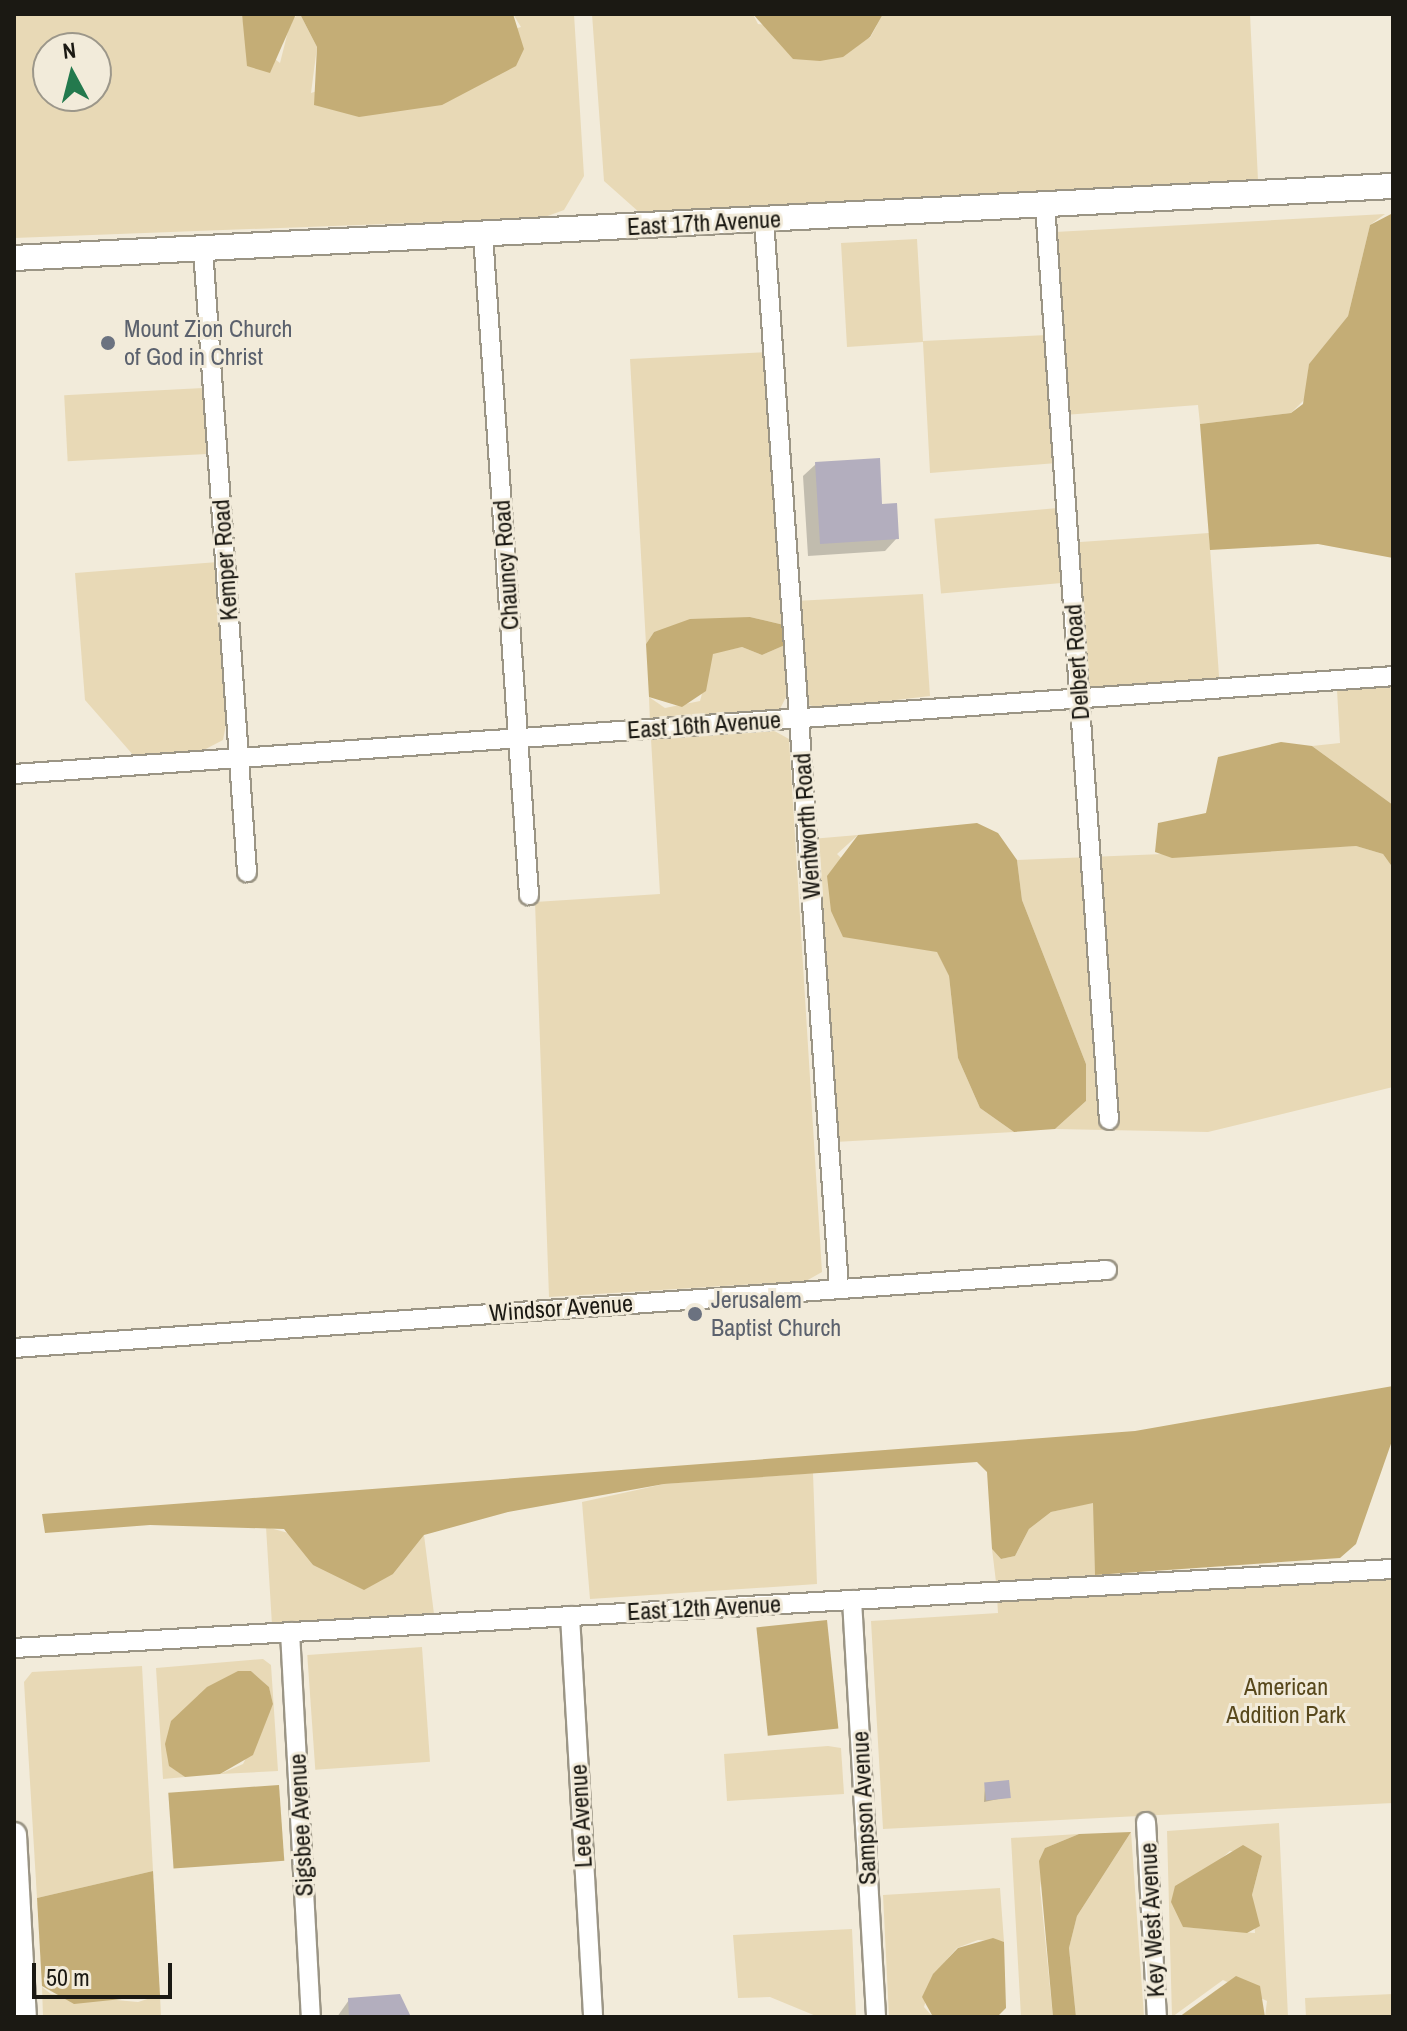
<!DOCTYPE html>
<style>
body{margin:0}
#map{position:relative;width:1407px;height:2031px;overflow:hidden;background:#f2ebda;font-family:"Archivo Narrow",sans-serif}
div>[style]{position:absolute}
.green>*{inset:0;background:#e8d9b6;transform-origin:0 0}
.forest>*{inset:0;background:#c4ad76;transform-origin:0 0}
.shadow>*{inset:0;background:#0003}
.building>*{inset:0;background:#b3aebe;transform-origin:0 0}
.roads{filter:drop-shadow(2px 0 #9b9585) drop-shadow(-2px 0 #9b9585) drop-shadow(0 2px #9b9585) drop-shadow(0 -2px #9b9585)}
.minor>*{height:18px;margin:-9px;padding:0 9px;transform-origin:9px;border-radius:9px;background:#fff}
.tertiary>*{height:24px;margin:-12px;padding:0 12px;transform-origin:12px;border-radius:12px;background:#fff}
.dots>*{width:22px;height:22px;translate:-50% -50%;box-sizing:border-box;border:4px solid #f2ebda;border-radius:50%}
span{translate:-50% -50%;white-space:nowrap;text-align:center;line-height:1.15;-webkit-text-stroke:6px #f2ebda;paint-order:stroke}
.street-label{font-size:24px;color:#1b1913}
.worship-label{font-size:24px;color:#5b616d}
.left{translate:0 -50%;text-align:left}
.park-label{font-size:24px;color:#58481c}
.frame{position:absolute;inset:0;border:16px solid #1b1913;pointer-events:none}
.north{position:absolute;left:32px;top:32px;width:80px;height:80px;box-sizing:border-box;background:#f2ebda;border:2px solid #9c978a;border-radius:50%;rotate:353deg;font-size:22px;font-weight:700;line-height:32px;text-align:center;color:#1b1913}
.north::after{content:'';display:block;margin:auto;width:28px;height:36px;background:#23794d;clip-path:polygon(50% 0,100% 100%,50% 72%,0 100%)}
.scale{position:absolute;left:32px;top:1963px;width:140px;height:36px;box-sizing:border-box;border:4px solid #1b1913;border-top:0;padding-left:10px;font-size:24px;line-height:28px;white-space:nowrap;color:#1b1913;-webkit-text-stroke:6px #f2ebda;paint-order:stroke}
</style>
<div id="map">
<div class="green">
<div style="clip-path:polygon(evenodd,14px 14px,242px 14px,245px 36px,280px 63px,291px 19px,300px 14px,317px 47px,311px 93px,521px 27px,513px 14px,574px 14px,584px 176px,564px 210px,542px 218px,14px 238px,14px 14px,48px 48px,96px 48px,96px 96px,48px 96px,48px 48px)"></div>
<div style="clip-path:polygon(592px 14px,753px 14px,758px 24px,870px 38px,883px 14px,1250px 14px,1258px 180px,640px 213px,604px 181px)"></div>
<div style="clip-path:polygon(1385px 214px,1370px 225px,1348px 316px,1309px 364px,1306px 398px,1291px 413px,1200px 424px,1198px 405px,1064px 415px,1055px 232px)"></div>
<div style="clip-path:polygon(917px 239px,923px 341px,1047px 335px,1057px 463px,930px 473px,923px 342px,847px 347px,841px 243px)"></div>
<div style="clip-path:polygon(768px 352px,784px 625px,750px 617px,654px 632px,646px 644px,630px 359px)"></div>
<div style="left:203px;top:388px;width:66px;height:139px;rotate:87deg"></div>
<div style="left:1058px;top:508px;width:75px;height:124px;rotate:85deg"></div>
<div style="left:1209px;top:533px;width:147px;height:136px;rotate:86deg"></div>
<div style="clip-path:polygon(218px 562px,229px 709px,223px 740px,200px 752px,134px 756px,85px 700px,75px 573px)"></div>
<div style="clip-path:polygon(923px 594px,930px 696px,820px 709px,807px 704px,796px 601px)"></div>
<div style="clip-path:polygon(785px 645px,788px 693px,780px 709px,650px 723px,649px 697px,665px 708px,700px 701px,713px 653px,742px 647px,762px 655px)"></div>
<div style="clip-path:polygon(1393px 684px,1393px 805px,1312px 746px,1340px 743px,1337px 690px)"></div>
<div style="clip-path:polygon(769px 728px,789px 739px,822px 1272px,806px 1281px,549px 1297px,535px 902px,660px 894px,651px 739px)"></div>
<div style="clip-path:polygon(858px 835px,837px 854px,937px 951px,949px 976px,958px 1058px,980px 1108px,1014px 1132px,835px 1142px,811px 839px)"></div>
<div style="clip-path:polygon(1356px 846px,1383px 854px,1393px 868px,1393px 1087px,1208px 1132px,1055px 1129px,1086px 1101px,1086px 1064px,1022px 900px,1017px 860px)"></div>
<div style="clip-path:polygon(813px 1473px,817px 1584px,590px 1599px,582px 1502px,664px 1484px)"></div>
<div style="clip-path:polygon(1094px 1502px,1095px 1575px,996px 1582px,992px 1549px,1001px 1559px,1015px 1556px,1029px 1529px,1051px 1512px)"></div>
<div style="clip-path:polygon(266px 1527px,296px 1535px,313px 1565px,393px 1574px,424px 1535px,434px 1614px,272px 1625px)"></div>
<div style="clip-path:polygon(1393px 1572px,1393px 1803px,883px 1829px,871px 1621px,998px 1613px,997px 1597px)"></div>
<div style="left:422px;top:1647px;width:115px;height:115px;rotate:86deg"></div>
<div style="clip-path:polygon(263px 1659px,271px 1665px,278px 1771px,220px 1774px,243px 1764px,273px 1704px,269px 1687px,251px 1671px,169px 1765px,185px 1777px,163px 1779px,156px 1668px)"></div>
<div style="clip-path:polygon(142px 1666px,153px 1871px,37px 1898px,24px 1682px,32px 1672px)"></div>
<div style="clip-path:polygon(828px 1746px,841px 1748px,844px 1794px,727px 1801px,724px 1754px)"></div>
<div style="clip-path:polygon(evenodd,1279px 1823px,1288px 2017px,1265px 2017px,1267px 2001px,1223px 1980px,1172px 2017px,1167px 1831px,1279px 1823px,1230px 1851px,1262px 1856px,1252px 1895px,1255px 1933px,1183px 1927px,1176px 1886px,1199px 1878px,1230px 1851px)"></div>
<div style="clip-path:polygon(1131px 1832px,1144px 2017px,1076px 2017px,1069px 1948px,1077px 1916px)"></div>
<div style="clip-path:polygon(1079px 1834px,1045px 1848px,1040px 1888px,1053px 2017px,1021px 2017px,1011px 1838px)"></div>
<div style="clip-path:polygon(1000px 1888px,1004px 1942px,978px 1940px,957px 1948px,934px 1974px,924px 2007px,933px 2017px,889px 2017px,883px 1895px)"></div>
<div style="clip-path:polygon(852px 1929px,856px 2017px,816px 2016px,770px 1997px,738px 1998px,733px 1935px)"></div>
<div style="clip-path:polygon(42px 1987px,51px 1994px,138px 2002px,160px 1995px,161px 2017px,43px 2017px)"></div>
<div style="clip-path:polygon(1393px 1994px,1393px 2017px,1306px 2017px,1305px 1998px)"></div>
</div>
<div class="forest">
<div style="clip-path:polygon(242px 14px,296px 14px,270px 73px,247px 66px)"></div>
<div style="clip-path:polygon(300px 14px,513px 14px,524px 49px,516px 66px,442px 105px,359px 117px,314px 105px,317px 47px)"></div>
<div style="clip-path:polygon(753px 14px,883px 14px,870px 37px,843px 57px,820px 61px,793px 59px)"></div>
<div style="clip-path:polygon(1393px 213px,1393px 558px,1318px 544px,1210px 550px,1200px 424px,1291px 413px,1303px 404px,1309px 364px,1348px 316px,1370px 225px)"></div>
<div style="clip-path:polygon(750px 617px,784px 625px,785px 645px,762px 655px,742px 647px,713px 654px,706px 691px,682px 707px,649px 697px,646px 644px,654px 632px,690px 619px)"></div>
<div style="clip-path:polygon(1281px 742px,1312px 746px,1393px 805px,1393px 868px,1383px 854px,1356px 846px,1172px 858px,1155px 852px,1158px 823px,1206px 813px,1218px 757px)"></div>
<div style="clip-path:polygon(977px 823px,998px 833px,1017px 860px,1022px 900px,1086px 1064px,1086px 1101px,1055px 1129px,1014px 1132px,980px 1108px,958px 1058px,949px 976px,937px 952px,843px 937px,831px 911px,827px 876px,858px 835px)"></div>
<div style="clip-path:polygon(1393px 1386px,1393px 1438px,1356px 1544px,1340px 1558px,1095px 1575px,1093px 1503px,1051px 1512px,1029px 1529px,1015px 1556px,1001px 1559px,992px 1549px,987px 1472px,977px 1462px,664px 1484px,508px 1512px,424px 1535px,393px 1574px,364px 1590px,313px 1565px,284px 1529px,150px 1525px,45px 1533px,42px 1514px,1135px 1431px)"></div>
<div style="left:827px;top:1620px;width:109px;height:71px;rotate:84deg"></div>
<div style="clip-path:polygon(238px 1671px,251px 1671px,269px 1687px,273px 1704px,253px 1755px,220px 1774px,185px 1777px,169px 1766px,165px 1744px,171px 1721px,207px 1687px)"></div>
<div style="left:279px;top:1785px;width:76px;height:111px;rotate:86deg"></div>
<div style="clip-path:polygon(1131px 1832px,1077px 1916px,1069px 1948px,1076px 2017px,1053px 2017px,1039px 1861px,1045px 1848px,1079px 1834px)"></div>
<div style="clip-path:polygon(1243px 1845px,1262px 1856px,1252px 1895px,1260px 1926px,1247px 1933px,1183px 1927px,1171px 1902px,1175px 1886px)"></div>
<div style="clip-path:polygon(153px 1871px,160px 1995px,74px 2004px,42px 1986px,37px 1898px)"></div>
<div style="clip-path:polygon(993px 1938px,1004px 1942px,1006px 2008px,997px 2017px,933px 2017px,922px 1997px,933px 1974px,958px 1948px)"></div>
<div style="clip-path:polygon(1236px 1976px,1260px 1986px,1265px 2017px,1179px 2017px)"></div>
</div>
<div class="shadow">
<div style="clip-path:polygon(816px 464px,880px 506px,897px 538px,885px 551px,808px 556px,803px 476px)"></div>
<div style="clip-path:polygon(985px 1784px,1008px 1797px,984px 1802px)"></div>
<div style="clip-path:polygon(349px 2000px,408px 2011px,409px 2017px,337px 2017px)"></div>
</div>
<div class="building">
<div style="clip-path:polygon(880px 458px,882px 504px,897px 503px,899px 539px,820px 544px,815px 462px)"></div>
<div style="left:1009px;top:1780px;width:18px;height:25px;rotate:84deg"></div>
<div style="clip-path:polygon(400px 1994px,411px 2017px,349px 2017px,348px 1998px)"></div>
</div>
<div class="roads">
<div class="minor">
<div style="left:1045px;top:205px;width:917px;rotate:86deg"></div>
<div style="left:764px;top:220px;width:1071px;rotate:85.98deg"></div>
<div style="left:483px;top:235px;width:662px;rotate:86.01deg"></div>
<div style="left:203px;top:249px;width:625px;rotate:85.96deg"></div>
<div style="left:14px;top:774px;width:1382px;rotate:-4.06deg"></div>
<div style="left:14px;top:1348px;width:1096px;rotate:-4.08deg"></div>
<div style="left:852px;top:1600px;width:418px;rotate:86.7deg"></div>
<div style="left:570px;top:1616px;width:402px;rotate:86.7deg"></div>
<div style="left:290px;top:1632px;width:386px;rotate:86.9deg"></div>
<div style="left:14px;top:1648px;width:1381px;rotate:-3.28deg"></div>
<div style="left:1146px;top:1822px;width:195px;rotate:86.8deg"></div>
</div>
<div class="tertiary">
<div style="left:14px;top:258px;width:1381px;rotate:-2.99deg"></div>
<div style="left:14px;top:1835px;width:182px;rotate:86.9deg"></div>
</div>
</div>
<div class="dots">
<div style="left:108px;top:343px;background:#6b7280"></div>
<div style="left:695px;top:1314px;background:#6b7280"></div>
</div>
<div class="street-label">
<span style="left:704px;top:223px;rotate:-3deg">East 17th Avenue</span>
<span style="left:225px;top:560px;rotate:-94deg">Kemper Road</span>
<span style="left:506px;top:565px;rotate:-94deg">Chauncy Road</span>
<span style="left:1077px;top:662px;rotate:-94deg">Delbert Road</span>
<span style="left:704px;top:725px;rotate:-4deg">East 16th Avenue</span>
<span style="left:807px;top:826px;rotate:-94deg">Wentworth Road</span>
<span style="left:561px;top:1308px;rotate:-4deg">Windsor Avenue</span>
<span style="left:704px;top:1608px;rotate:-3deg">East 12th Avenue</span>
<span style="left:864px;top:1808px;rotate:-93deg">Sampson Avenue</span>
<span style="left:581px;top:1816px;rotate:-93deg">Lee Avenue</span>
<span style="left:301px;top:1825px;rotate:-93deg">Sigsbee Avenue</span>
<span style="left:1152px;top:1920px;rotate:-93deg">Key West Avenue</span>
</div>
<div class="worship-label">
<span class="left" style="left:124px;top:343px">Mount Zion Church<br>of God in Christ</span>
<span class="left" style="left:711px;top:1314px">Jerusalem<br>Baptist Church</span>
</div>
<div class="park-label">
<span style="left:1286px;top:1701px">American<br>Addition Park</span>
</div>
<div class="frame"></div>
<div class="north">N</div>
<div class="scale">50 m</div>
</div>
